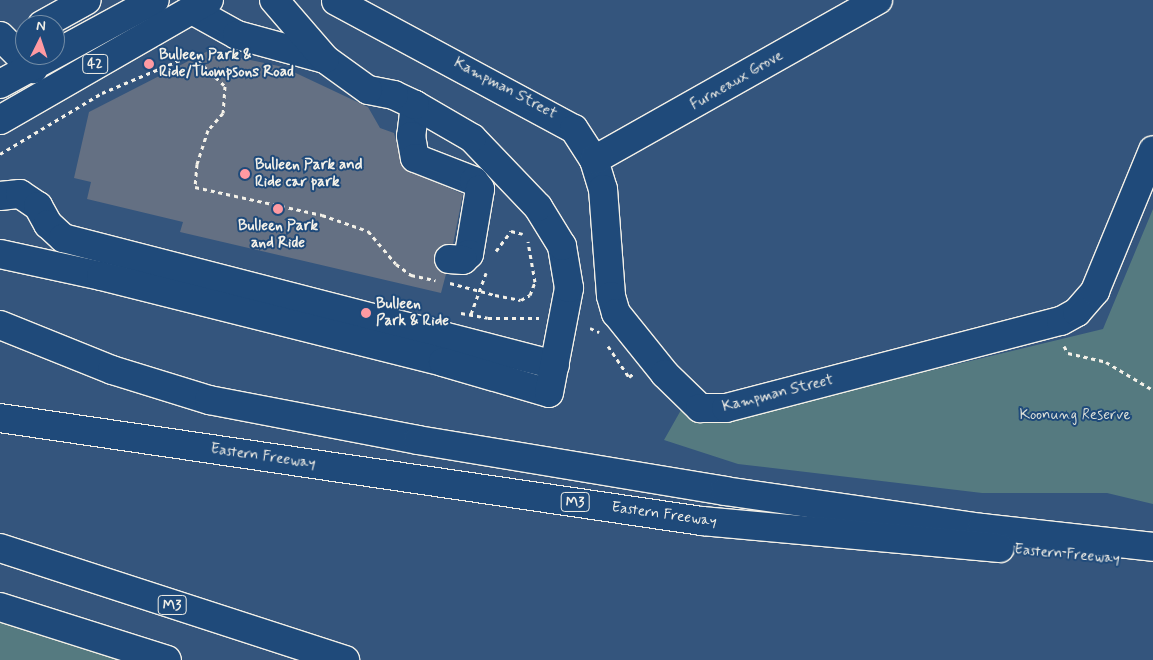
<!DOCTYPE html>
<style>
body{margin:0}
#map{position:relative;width:1153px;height:660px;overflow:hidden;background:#34557d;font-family:Mynerve,sans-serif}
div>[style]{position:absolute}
.green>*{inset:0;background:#557a80}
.building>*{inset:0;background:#647083}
.path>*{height:3px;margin-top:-1.5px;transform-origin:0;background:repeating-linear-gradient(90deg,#f4f1e8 0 4px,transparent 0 8px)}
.roads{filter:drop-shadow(1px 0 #f4f1e8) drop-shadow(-1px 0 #f4f1e8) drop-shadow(0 1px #f4f1e8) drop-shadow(0 -1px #f4f1e8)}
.minor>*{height:28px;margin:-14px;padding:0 14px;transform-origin:14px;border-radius:14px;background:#1f4a7a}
.major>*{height:28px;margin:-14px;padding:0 14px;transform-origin:14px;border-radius:14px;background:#1f4a7a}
.highway>*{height:28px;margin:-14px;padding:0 14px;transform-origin:14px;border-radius:14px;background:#1f4a7a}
.path-bridge>*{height:3px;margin-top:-1.5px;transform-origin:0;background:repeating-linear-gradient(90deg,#f4f1e8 0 4px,transparent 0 8px)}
.dots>*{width:14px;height:14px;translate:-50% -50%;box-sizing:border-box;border:2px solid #1f4a7a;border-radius:50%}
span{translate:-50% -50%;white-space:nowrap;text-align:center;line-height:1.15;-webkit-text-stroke:4px #1f4a7a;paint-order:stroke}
.shield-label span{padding:1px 4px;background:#1f4a7a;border:1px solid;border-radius:4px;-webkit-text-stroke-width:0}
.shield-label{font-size:14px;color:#f4f1e8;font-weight:700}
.poi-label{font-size:15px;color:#f4f1e8;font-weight:700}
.left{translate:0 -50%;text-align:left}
.street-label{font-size:15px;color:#f4f1e8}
.park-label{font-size:15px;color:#dcdfd8}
.north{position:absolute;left:15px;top:15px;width:50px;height:50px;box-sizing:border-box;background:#1f4a7a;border:1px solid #748da6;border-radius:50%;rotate:4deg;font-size:14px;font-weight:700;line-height:20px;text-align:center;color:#f4f1e8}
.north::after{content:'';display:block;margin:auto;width:18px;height:22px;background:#ff9aa2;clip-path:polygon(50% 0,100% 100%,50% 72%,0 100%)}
</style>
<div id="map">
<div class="green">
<div style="clip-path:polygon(1153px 209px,1153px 504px,1107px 493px,982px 493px,738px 464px,664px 440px,681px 410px,691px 417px,725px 420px,1103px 329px)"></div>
<div style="clip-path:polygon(0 601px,161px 660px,0 660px)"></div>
</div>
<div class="building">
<div style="clip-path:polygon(208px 51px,283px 67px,368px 107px,380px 128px,394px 133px,403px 168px,463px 194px,453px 244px,442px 245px,434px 257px,435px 266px,446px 274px,441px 293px,180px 232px,183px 222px,87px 199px,91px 182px,74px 178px,89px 112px)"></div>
</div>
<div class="path">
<div style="left:0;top:154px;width:119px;rotate:-30.9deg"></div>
<div style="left:102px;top:93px;width:98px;rotate:-22.9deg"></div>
<div style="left:192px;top:55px;width:45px;rotate:43.2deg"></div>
<div style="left:225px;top:86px;width:27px;rotate:94deg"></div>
<div style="left:223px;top:113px;width:23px;rotate:131deg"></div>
<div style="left:208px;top:130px;width:36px;rotate:108deg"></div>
<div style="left:197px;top:164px;width:23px;rotate:95deg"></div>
<div style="left:195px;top:187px;width:130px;rotate:12.4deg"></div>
<div style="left:322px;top:215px;width:49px;rotate:19.2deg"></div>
<div style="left:368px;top:231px;width:43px;rotate:49.7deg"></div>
<div style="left:396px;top:264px;width:19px;rotate:36deg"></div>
<div style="left:411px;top:275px;width:25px;rotate:12deg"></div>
<div style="left:496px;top:251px;width:25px;rotate:-53deg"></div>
<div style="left:511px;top:231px;width:12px;rotate:14deg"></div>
<div style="left:495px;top:295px;width:26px;rotate:11deg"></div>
<div style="left:521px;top:300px;width:10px;rotate:-29deg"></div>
<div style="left:530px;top:295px;width:14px;rotate:-69deg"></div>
<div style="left:535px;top:282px;width:41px;rotate:-99.9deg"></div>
<div style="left:461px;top:313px;width:27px;rotate:10deg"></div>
<div style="left:488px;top:318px;width:51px"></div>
<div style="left:471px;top:314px;width:44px;rotate:-69.9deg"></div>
<div style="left:590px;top:328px;width:10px;rotate:24deg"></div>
<div style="left:608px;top:346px;width:37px;rotate:56deg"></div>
<div style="left:629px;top:377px;width:6px;rotate:-39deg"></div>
<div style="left:1064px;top:346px;width:8px;rotate:60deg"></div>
<div style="left:1068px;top:353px;width:39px;rotate:13deg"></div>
<div style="left:1106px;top:362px;width:55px;rotate:30.8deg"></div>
</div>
<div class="roads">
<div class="minor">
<div style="left:336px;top:1px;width:270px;rotate:28.3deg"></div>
<div style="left:574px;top:129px;width:37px;rotate:57deg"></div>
<div style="left:594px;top:160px;width:30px;rotate:73deg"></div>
<div style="left:603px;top:189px;width:107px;rotate:85.7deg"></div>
<div style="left:611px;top:296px;width:18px;rotate:74deg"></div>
<div style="left:616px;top:313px;width:78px;rotate:51.2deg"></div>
<div style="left:665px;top:374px;width:49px;rotate:44.2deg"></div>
<div style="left:700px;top:408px;width:26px"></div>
<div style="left:726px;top:408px;width:346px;rotate:-14.6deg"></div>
<div style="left:1061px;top:321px;width:18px;rotate:-29deg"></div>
<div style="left:1077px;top:312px;width:28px;rotate:-49deg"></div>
<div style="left:1095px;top:291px;width:152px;rotate:-67.6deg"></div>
<div style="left:192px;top:10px;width:51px;rotate:29.1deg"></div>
<div style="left:237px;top:35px;width:91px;rotate:15.3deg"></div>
<div style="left:42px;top:25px;width:51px;rotate:-29.1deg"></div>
<div style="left:0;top:36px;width:47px;rotate:45deg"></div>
<div style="left:415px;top:105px;width:31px;rotate:97deg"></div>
<div style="left:411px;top:136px;width:22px;rotate:80deg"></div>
<div style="left:415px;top:158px;width:63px;rotate:21.3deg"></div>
<div style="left:474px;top:181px;width:10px;rotate:53deg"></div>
<div style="left:480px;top:189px;width:66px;rotate:99.6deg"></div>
<div style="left:469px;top:254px;width:8px;rotate:135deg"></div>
<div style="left:463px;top:260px;width:14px;rotate:-176deg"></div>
<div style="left:594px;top:160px;width:326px;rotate:-29.4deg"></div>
<div style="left:0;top:196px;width:20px;rotate:-6deg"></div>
<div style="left:20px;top:194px;width:22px;rotate:34deg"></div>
<div style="left:38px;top:206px;width:21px;rotate:61deg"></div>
<div style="left:48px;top:224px;width:21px;rotate:43deg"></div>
<div style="left:63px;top:238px;width:508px;rotate:14.47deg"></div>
<div style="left:0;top:254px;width:103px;rotate:12.3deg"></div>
<div style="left:101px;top:276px;width:353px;rotate:14.1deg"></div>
<div style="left:443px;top:362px;width:110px;rotate:16.3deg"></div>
<div style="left:549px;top:393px;width:107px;rotate:-79.2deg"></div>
<div style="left:569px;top:288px;width:43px;rotate:-99.5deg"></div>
<div style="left:562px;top:246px;width:46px;rotate:-121.6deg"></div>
<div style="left:538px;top:207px;width:95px;rotate:-133.7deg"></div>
<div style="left:472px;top:138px;width:66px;rotate:-149.9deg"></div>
<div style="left:415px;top:105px;width:23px;rotate:-155deg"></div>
<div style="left:394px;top:95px;width:26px;rotate:-169deg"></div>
<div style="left:368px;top:90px;width:53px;rotate:-144.2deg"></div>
<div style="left:325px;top:59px;width:78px;rotate:-130.8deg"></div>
</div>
<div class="major">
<div style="left:0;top:84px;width:176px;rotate:-28.5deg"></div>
<div style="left:0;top:120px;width:241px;rotate:-29.9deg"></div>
</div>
<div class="highway">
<div style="left:0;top:325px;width:121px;rotate:21.9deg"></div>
<div style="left:112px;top:370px;width:102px;rotate:17.2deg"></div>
<div style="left:209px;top:400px;width:213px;rotate:10.8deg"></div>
<div style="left:418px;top:440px;width:311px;rotate:9.4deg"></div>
<div style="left:725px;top:491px;width:260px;rotate:8.2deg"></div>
<div style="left:982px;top:528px;width:172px;rotate:6.3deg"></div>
<div style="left:0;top:418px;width:710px;rotate:8.35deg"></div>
<div style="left:702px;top:521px;width:299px;rotate:5.2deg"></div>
<div style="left:0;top:548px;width:363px;rotate:18deg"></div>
<div style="left:0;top:607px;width:175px;rotate:17.6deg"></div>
</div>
</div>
<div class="path-bridge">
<div style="left:450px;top:283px;width:47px;rotate:14.9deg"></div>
</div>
<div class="dots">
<div style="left:149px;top:64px;background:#ff9aa2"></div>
<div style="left:245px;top:174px;background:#ff9aa2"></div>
<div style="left:278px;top:209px;background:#ff9aa2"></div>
<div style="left:366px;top:313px;background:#ff9aa2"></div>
</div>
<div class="shield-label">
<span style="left:95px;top:64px">42</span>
<span style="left:575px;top:502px">M3</span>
<span style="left:172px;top:605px">M3</span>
</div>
<div class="poi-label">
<span class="left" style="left:159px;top:64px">Bulleen Park &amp;<br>Ride/Thompsons Road</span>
<span class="left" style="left:255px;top:174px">Bulleen Park and<br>Ride car park</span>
<span style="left:278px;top:235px">Bulleen Park<br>and Ride</span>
<span class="left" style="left:376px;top:313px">Bulleen<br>Park &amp; Ride</span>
</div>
<div class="street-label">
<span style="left:737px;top:81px;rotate:-30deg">Furneaux Grove</span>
<span style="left:505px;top:89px;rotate:28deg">Kampman Street</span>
<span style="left:778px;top:394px;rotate:-14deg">Kampman Street</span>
<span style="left:263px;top:457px;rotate:8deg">Eastern Freeway</span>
<span style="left:664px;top:515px;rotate:8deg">Eastern Freeway</span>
<span style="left:1067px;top:555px;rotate:5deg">Eastern Freeway</span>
</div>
<div class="park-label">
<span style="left:1075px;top:416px">Koonung Reserve</span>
</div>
<div class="north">N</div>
</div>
